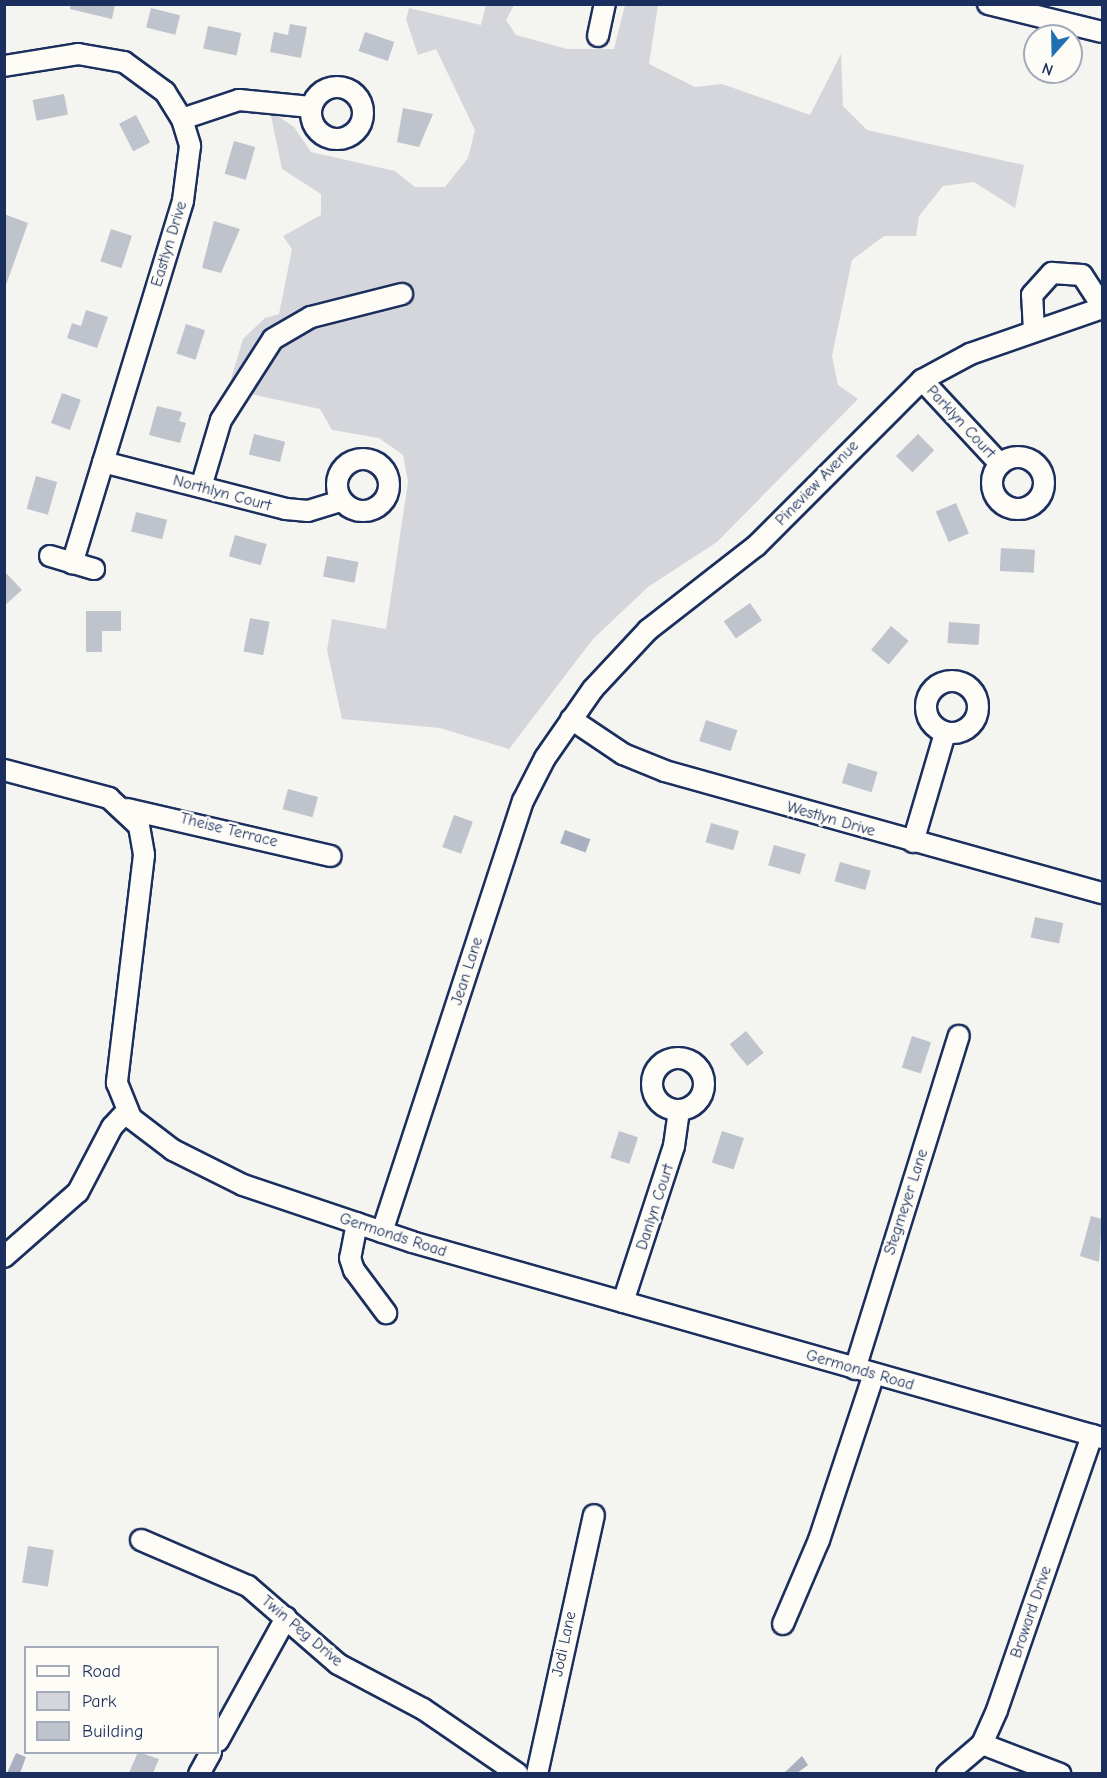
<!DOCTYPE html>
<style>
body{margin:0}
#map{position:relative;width:1107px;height:1778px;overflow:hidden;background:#f4f4f1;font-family:"Comic Neue",sans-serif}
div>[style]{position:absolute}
.green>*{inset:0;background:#d4d6db}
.water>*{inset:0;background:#aab0bf;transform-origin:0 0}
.building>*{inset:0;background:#bfc3cc;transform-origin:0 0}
.roads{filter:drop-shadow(2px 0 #1b2f5e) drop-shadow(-2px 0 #1b2f5e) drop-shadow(0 2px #1b2f5e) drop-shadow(0 -2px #1b2f5e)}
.minor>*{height:20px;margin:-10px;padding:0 10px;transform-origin:10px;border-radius:10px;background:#fdfcf7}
.minor>.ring{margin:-10px;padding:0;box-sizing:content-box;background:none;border:20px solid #fdfcf7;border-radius:50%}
span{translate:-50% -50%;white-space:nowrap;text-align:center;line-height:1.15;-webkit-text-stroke:5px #fdfcf7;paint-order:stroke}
.street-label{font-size:16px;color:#1b2f5e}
.frame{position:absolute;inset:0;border:6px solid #1b2f5e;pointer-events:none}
.legend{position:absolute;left:24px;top:1646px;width:195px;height:108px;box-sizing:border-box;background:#fdfcf7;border:2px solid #a3aaba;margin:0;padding:8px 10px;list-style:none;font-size:18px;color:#1b2f5e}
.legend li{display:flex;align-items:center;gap:12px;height:30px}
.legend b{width:30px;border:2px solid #a3aaba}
.north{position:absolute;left:1023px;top:24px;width:60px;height:60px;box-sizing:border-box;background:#fdfcf7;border:2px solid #a3aaba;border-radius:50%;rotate:200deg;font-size:16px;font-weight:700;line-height:24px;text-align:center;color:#1b2f5e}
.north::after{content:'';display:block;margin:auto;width:21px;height:27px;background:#1f6fb2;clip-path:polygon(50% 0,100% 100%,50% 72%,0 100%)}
</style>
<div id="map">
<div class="green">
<div style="clip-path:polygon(486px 5px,514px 5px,506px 20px,516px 35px,567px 49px,614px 49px,625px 5px,658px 5px,649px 64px,695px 87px,722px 84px,810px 115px,841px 54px,843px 106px,867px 130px,1024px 165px,1015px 208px,974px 182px,943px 186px,919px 216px,916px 236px,884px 236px,852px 260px,832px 356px,838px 385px,858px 399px,717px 542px,648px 587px,593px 639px,509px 749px,440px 728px,342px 719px,327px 650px,332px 619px,386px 629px,408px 482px,403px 455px,379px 438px,332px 430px,320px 409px,228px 389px,243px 339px,265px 318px,279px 314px,292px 249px,283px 236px,321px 215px,321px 194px,282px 169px,270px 111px,294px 127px,311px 152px,395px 171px,415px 187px,445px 187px,468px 158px,475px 130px,436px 49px,418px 55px,406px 19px,409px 8px,481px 25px)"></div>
</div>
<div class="water">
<div style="left:565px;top:830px;width:27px;height:14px;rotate:20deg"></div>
<div style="clip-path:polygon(16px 1753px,26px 1757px,20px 1773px,7px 1773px)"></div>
<div style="clip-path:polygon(802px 1756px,808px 1765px,797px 1773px,784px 1773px)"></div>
</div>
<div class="building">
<div style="clip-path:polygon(70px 4px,115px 4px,112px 19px,70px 9px)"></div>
<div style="left:151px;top:8px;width:30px;height:20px;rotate:14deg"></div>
<div style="clip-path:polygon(290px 24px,307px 27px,301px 58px,270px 52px,274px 32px,288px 35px)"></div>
<div style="left:208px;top:26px;width:34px;height:23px;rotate:12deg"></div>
<div style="left:365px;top:32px;width:31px;height:20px;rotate:19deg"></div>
<div style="left:64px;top:94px;width:21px;height:32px;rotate:79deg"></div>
<div style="clip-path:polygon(403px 108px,433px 114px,419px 147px,397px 142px)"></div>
<div style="left:136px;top:115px;width:31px;height:19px;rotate:63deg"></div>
<div style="left:234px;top:141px;width:22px;height:34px;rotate:16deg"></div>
<div style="clip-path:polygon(4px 214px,28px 223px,6px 285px,4px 285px)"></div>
<div style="clip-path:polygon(214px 221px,240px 229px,221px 273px,202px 268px)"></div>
<div style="left:111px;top:229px;width:22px;height:34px;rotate:18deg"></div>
<div style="clip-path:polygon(86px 310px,108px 317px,97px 348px,67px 338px,72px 323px,81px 326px)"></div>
<div style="left:186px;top:324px;width:20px;height:31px;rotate:18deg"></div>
<div style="left:62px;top:393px;width:20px;height:32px;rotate:20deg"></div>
<div style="clip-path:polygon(157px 406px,182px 412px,179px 421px,186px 423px,180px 443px,149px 435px)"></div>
<div style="left:254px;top:434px;width:32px;height:21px;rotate:14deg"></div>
<div style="left:918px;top:434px;width:23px;height:31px;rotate:45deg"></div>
<div style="left:36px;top:476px;width:22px;height:34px;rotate:16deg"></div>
<div style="left:956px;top:503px;width:33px;height:22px;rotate:67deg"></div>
<div style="left:136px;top:512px;width:32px;height:20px;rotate:14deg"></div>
<div style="left:235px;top:535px;width:33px;height:22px;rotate:16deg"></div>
<div style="left:1001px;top:548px;width:34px;height:23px;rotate:3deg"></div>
<div style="left:327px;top:556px;width:32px;height:21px;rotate:11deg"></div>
<div style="clip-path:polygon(4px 571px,22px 590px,4px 606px)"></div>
<div style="left:750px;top:603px;width:21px;height:32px;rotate:55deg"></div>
<div style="clip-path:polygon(86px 611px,121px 611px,121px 631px,102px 631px,102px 652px,86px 652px)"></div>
<div style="left:250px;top:618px;width:20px;height:34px;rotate:11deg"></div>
<div style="left:949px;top:622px;width:31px;height:21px;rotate:4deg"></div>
<div style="left:891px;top:626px;width:23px;height:31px;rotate:40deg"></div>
<div style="left:706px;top:720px;width:33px;height:22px;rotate:18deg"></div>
<div style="left:848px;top:763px;width:31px;height:21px;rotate:17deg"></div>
<div style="left:288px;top:789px;width:31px;height:21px;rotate:15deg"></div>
<div style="left:454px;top:815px;width:20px;height:34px;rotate:20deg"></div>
<div style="left:711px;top:823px;width:29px;height:20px;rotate:16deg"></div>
<div style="left:774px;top:845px;width:33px;height:21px;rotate:16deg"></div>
<div style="left:840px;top:862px;width:32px;height:20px;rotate:16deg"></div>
<div style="left:1035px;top:917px;width:29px;height:21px;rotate:12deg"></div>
<div style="left:746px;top:1031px;width:28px;height:21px;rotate:51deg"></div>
<div style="left:912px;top:1036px;width:20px;height:33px;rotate:18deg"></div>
<div style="left:619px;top:1131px;width:20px;height:28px;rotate:18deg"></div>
<div style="left:722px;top:1131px;width:23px;height:33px;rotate:18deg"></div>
<div style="clip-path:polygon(1091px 1216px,1102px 1219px,1099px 1262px,1080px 1256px)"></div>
<div style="left:28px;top:1546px;width:26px;height:37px;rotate:9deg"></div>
<div style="clip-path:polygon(138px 1752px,159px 1759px,153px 1773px,129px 1773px)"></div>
</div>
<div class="roads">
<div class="minor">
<div style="left:988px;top:4px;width:117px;rotate:13.8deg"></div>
<div style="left:598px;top:36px;width:33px;rotate:-78deg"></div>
<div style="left:4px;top:66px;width:75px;rotate:-9.2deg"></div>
<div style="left:78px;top:54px;width:47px;rotate:9.9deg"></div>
<div style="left:124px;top:62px;width:51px;rotate:36.2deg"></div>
<div style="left:165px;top:92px;width:32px;rotate:58deg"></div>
<div style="left:182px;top:119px;width:28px;rotate:73deg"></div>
<div style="left:190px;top:146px;width:55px;rotate:97.3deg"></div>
<div style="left:183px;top:201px;width:379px;rotate:107deg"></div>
<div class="ring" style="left:311px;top:87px;width:32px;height:32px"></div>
<div style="left:182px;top:119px;width:60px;rotate:-18.4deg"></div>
<div style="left:239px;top:100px;width:72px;rotate:5.6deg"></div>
<div style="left:1034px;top:331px;width:36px;rotate:-93deg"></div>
<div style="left:1032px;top:295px;width:30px;rotate:-48deg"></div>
<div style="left:1052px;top:273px;width:30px;rotate:4deg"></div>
<div style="left:1082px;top:275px;width:37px;rotate:57deg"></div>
<div style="left:922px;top:380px;width:115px;rotate:47.1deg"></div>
<div class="ring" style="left:992px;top:457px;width:32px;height:32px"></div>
<div class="ring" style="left:337px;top:459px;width:32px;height:32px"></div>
<div style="left:103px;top:462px;width:189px;rotate:14.4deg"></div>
<div style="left:286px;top:509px;width:22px;rotate:5deg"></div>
<div style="left:308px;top:511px;width:34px;rotate:-17deg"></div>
<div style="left:201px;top:487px;width:70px;rotate:-73.4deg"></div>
<div style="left:221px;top:420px;width:96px;rotate:-57.3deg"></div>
<div style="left:273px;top:339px;width:44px;rotate:-30.1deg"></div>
<div style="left:311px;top:317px;width:94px;rotate:-14.2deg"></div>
<div style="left:50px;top:556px;width:46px;rotate:16.5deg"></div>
<div class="ring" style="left:926px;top:681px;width:32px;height:32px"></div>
<div style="left:571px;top:719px;width:63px;rotate:33.9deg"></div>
<div style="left:623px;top:754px;width:45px;rotate:22deg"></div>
<div style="left:665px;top:771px;width:454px;rotate:15.6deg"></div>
<div style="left:4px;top:770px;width:109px;rotate:14.9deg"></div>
<div style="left:109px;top:798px;width:41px;rotate:43deg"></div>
<div style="left:139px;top:826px;width:29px;rotate:80deg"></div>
<div style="left:144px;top:855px;width:230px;rotate:96.8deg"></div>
<div style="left:117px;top:1083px;width:38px;rotate:68deg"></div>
<div style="left:131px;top:1118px;width:53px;rotate:37.3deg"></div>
<div style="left:173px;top:1150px;width:78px;rotate:26.6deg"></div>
<div style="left:243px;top:1185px;width:178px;rotate:18.6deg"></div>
<div style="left:412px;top:1242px;width:717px;rotate:15.86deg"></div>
<div style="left:127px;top:809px;width:209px;rotate:13deg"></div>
<div style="left:913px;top:842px;width:114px;rotate:-73.6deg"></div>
<div class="ring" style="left:652px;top:1058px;width:32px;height:32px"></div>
<div style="left:357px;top:1223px;width:36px;rotate:101deg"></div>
<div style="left:350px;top:1258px;width:13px;rotate:72deg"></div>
<div style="left:354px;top:1270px;width:54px;rotate:53.3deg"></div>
<div style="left:382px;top:1232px;width:453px;rotate:-71.9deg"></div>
<div style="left:523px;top:801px;width:48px;rotate:-62.9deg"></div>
<div style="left:545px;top:758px;width:84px;rotate:-55.2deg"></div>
<div style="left:593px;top:689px;width:81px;rotate:-47deg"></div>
<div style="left:648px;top:630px;width:137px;rotate:-37.9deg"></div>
<div style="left:756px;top:546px;width:235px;rotate:-45deg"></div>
<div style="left:922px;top:380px;width:55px;rotate:-28.4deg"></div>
<div style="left:970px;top:354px;width:140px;rotate:-19.2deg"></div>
<div style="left:4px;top:1257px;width:98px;rotate:-41.3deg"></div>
<div style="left:78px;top:1192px;width:73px;rotate:-62.4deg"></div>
<div style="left:112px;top:1127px;width:21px;rotate:-47deg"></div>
<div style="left:623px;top:1302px;width:164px;rotate:-71.9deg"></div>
<div style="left:674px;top:1146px;width:36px;rotate:-82deg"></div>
<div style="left:855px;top:1369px;width:349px;rotate:-72.7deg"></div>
<div style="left:141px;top:1540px;width:116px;rotate:23.3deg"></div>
<div style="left:248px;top:1586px;width:119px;rotate:40.9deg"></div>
<div style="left:338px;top:1664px;width:96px;rotate:27.9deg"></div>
<div style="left:423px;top:1709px;width:115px;rotate:34.4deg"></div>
<div style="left:783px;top:1624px;width:91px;rotate:-66.8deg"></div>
<div style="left:819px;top:1540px;width:175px;rotate:-71.7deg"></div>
<div style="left:218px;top:1741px;width:141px;rotate:-61.1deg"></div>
<div style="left:982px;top:1744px;width:84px;rotate:21deg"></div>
<div style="left:199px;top:1774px;width:25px;rotate:-61deg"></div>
<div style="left:537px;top:1774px;width:265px;rotate:-77.6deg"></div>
<div style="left:947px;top:1774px;width:46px;rotate:-40.6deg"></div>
<div style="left:982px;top:1744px;width:37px;rotate:-66deg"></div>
<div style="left:997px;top:1710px;width:291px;rotate:-70.9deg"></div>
</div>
</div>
<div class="street-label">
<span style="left:169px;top:244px;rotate:-73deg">Eastlyn Drive</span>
<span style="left:961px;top:422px;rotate:47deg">Parklyn Court</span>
<span style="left:817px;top:483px;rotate:-46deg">Pineview Avenue</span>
<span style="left:222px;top:493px;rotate:15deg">Northlyn Court</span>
<span style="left:831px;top:819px;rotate:16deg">Westlyn Drive</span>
<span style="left:229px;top:830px;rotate:14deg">Theise Terrace</span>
<span style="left:467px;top:971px;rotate:-72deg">Jean Lane</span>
<span style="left:906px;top:1202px;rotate:-72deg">Stegmeyer Lane</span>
<span style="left:655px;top:1207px;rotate:-72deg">Danlyn Court</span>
<span style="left:393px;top:1235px;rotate:18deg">Germonds Road</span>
<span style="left:860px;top:1370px;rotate:16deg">Germonds Road</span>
<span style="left:1031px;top:1612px;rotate:-71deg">Broward Drive</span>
<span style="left:302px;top:1631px;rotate:40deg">Twin Peg Drive</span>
<span style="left:564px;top:1644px;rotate:-78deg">Jodi Lane</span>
</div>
<div class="frame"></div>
<ul class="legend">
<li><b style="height:8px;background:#fdfcf7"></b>Road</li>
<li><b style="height:16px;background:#d4d6db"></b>Park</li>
<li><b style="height:16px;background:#bfc3cc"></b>Building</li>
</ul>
<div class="north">N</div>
</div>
